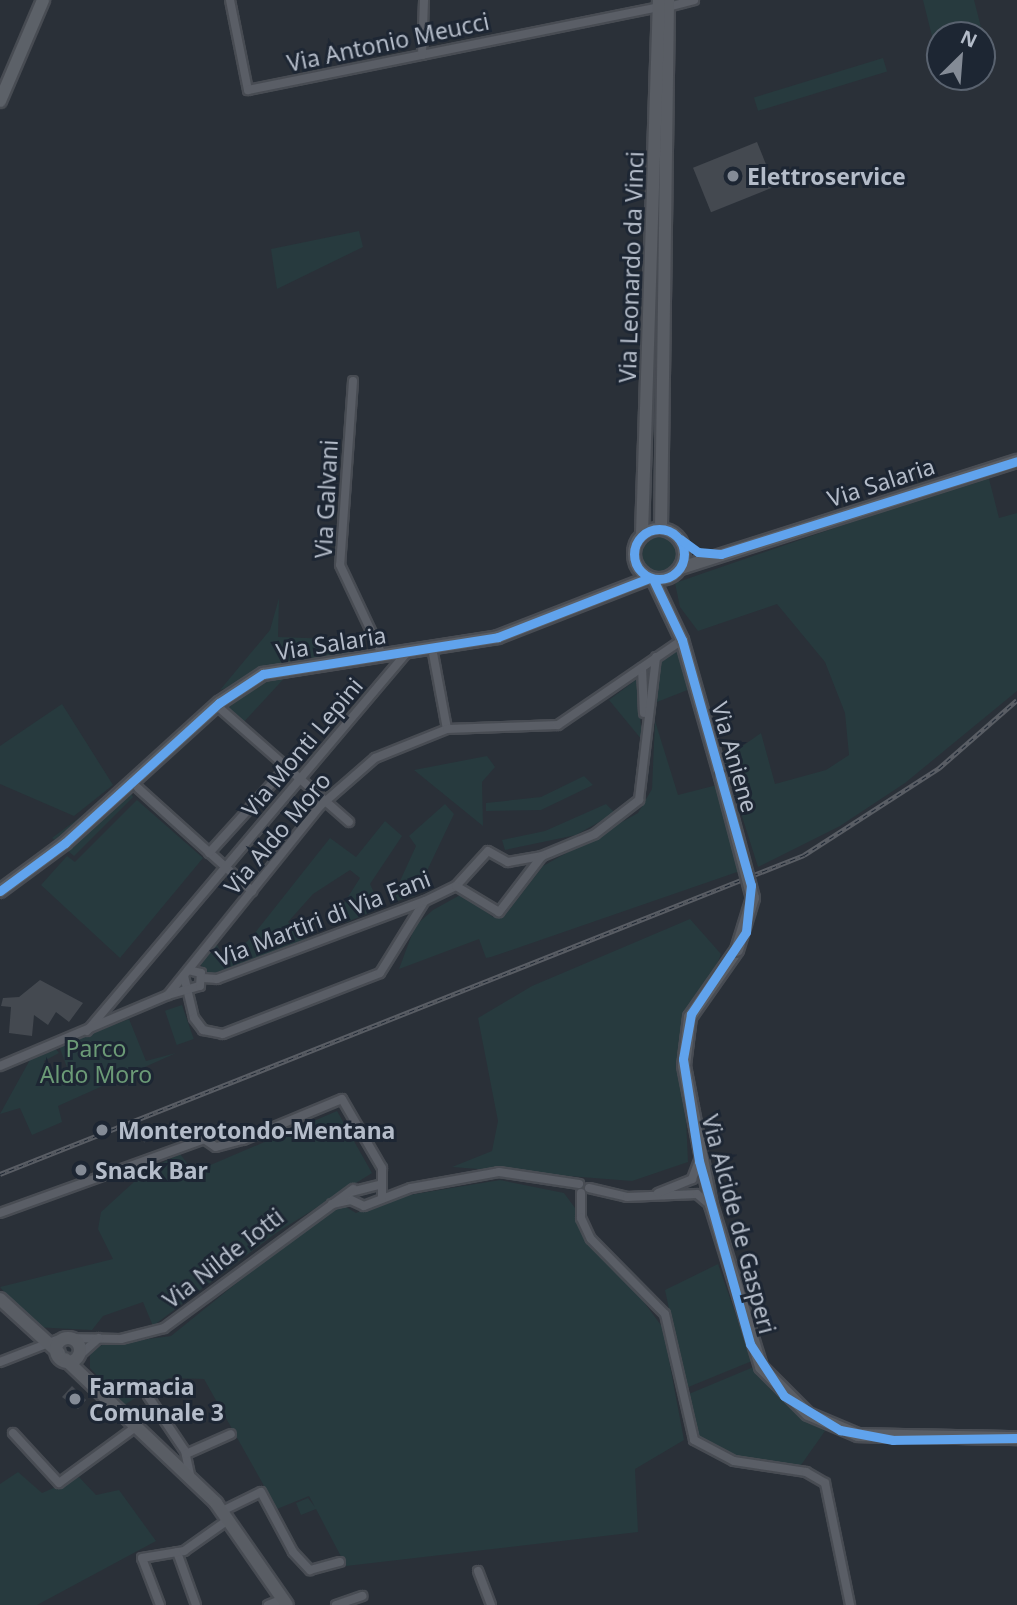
<!DOCTYPE html>
<style>
body{margin:0}
#map{position:relative;width:1017px;height:1605px;overflow:hidden;background:#2a3038;font-family:"Noto Sans",sans-serif}
div>[style]{position:absolute}
.green>*{inset:0;background:#273a3e;transform-origin:0 0}
.round{border-radius:50%}
.building>*{inset:0;background:#444950;transform-origin:0 0}
.roads{filter:drop-shadow(2px 0 #484c53) drop-shadow(-2px 0 #484c53) drop-shadow(0 2px #484c53) drop-shadow(0 -2px #484c53)}
.street>*{height:8px;margin:-4px;padding:0 4px;transform-origin:4px;border-radius:4px;background:#5a5e66}
.secondary>*{height:12px;margin:-6px;padding:0 6px;transform-origin:6px;border-radius:6px;background:#595d64}
.secondary>.ring{margin:-6px;padding:0;box-sizing:content-box;background:none;border:12px solid #595d64;border-radius:50%}
.primary>*{height:12px;margin:-6px;padding:0 6px;transform-origin:6px;border-radius:6px;background:#5c6168}
.rail>*{height:4.5px;margin-top:-2.25px;transform-origin:0;background:repeating-linear-gradient(90deg,#1d2633 0 5px,#595d64 0 10px);box-sizing:border-box;border-block:2px solid #595d64}
.bridges{filter:drop-shadow(2px 0 #484c53) drop-shadow(-2px 0 #484c53) drop-shadow(0 2px #484c53) drop-shadow(0 -2px #484c53)}
.secondary-bridge>*{height:12px;margin:-6px;padding:0 6px;transform-origin:6px;border-radius:6px;background:#595d64}
.cycleway>*{height:9px;margin:-4.5px;padding:0 4.5px;transform-origin:4.5px;border-radius:4.5px;background:#60a3ed}
.cycleway>.ring{margin:-4.5px;padding:0;box-sizing:content-box;background:none;border:9px solid #60a3ed;border-radius:50%}
.dots>*{width:19px;height:19px;translate:-50% -50%;box-sizing:border-box;border:4px solid #1d2633;border-radius:50%}
span{translate:-50% -50%;white-space:nowrap;text-align:center;line-height:1.15;-webkit-text-stroke:6px #1d2633;paint-order:stroke}
.street-label{font-size:23px;color:#b4bcc9}
.poi-label{font-size:23px;color:#b4bcc9;font-weight:700}
.left{translate:0 -50%;text-align:left}
.park-label{font-size:23px;color:#6b9a76}
.north{position:absolute;left:926px;top:21px;width:70px;height:70px;box-sizing:border-box;background:#1d2633;border:2px solid #59626f;border-radius:50%;rotate:25deg;font-size:19px;font-weight:700;line-height:28px;text-align:center;color:#b4bcc9}
.north::after{content:'';display:block;margin:auto;width:24px;height:32px;background:#848b96;clip-path:polygon(50% 0,100% 100%,50% 72%,0 100%)}
</style>
<div id="map">
<div class="green">
<div style="clip-path:polygon(923px 0,974px 0,983px 35px,940px 35px,935px 48px)"></div>
<div style="left:883px;top:58px;width:14px;height:135px;rotate:73deg"></div>
<div style="clip-path:polygon(359px 231px,363px 247px,277px 289px,271px 249px)"></div>
<div style="clip-path:polygon(988px 475px,999px 518px,1017px 513px,1017px 691px,905px 783px,840px 826px,758px 867px,724px 759px,761px 733px,775px 784px,826px 770px,849px 755px,845px 713px,825px 662px,777px 604px,698px 631px,680px 607px,675px 583px)"></div>
<div class="round" style="left:641px;top:535px;width:38px;height:38px"></div>
<div style="clip-path:polygon(279px 598px,278px 637px,361px 640px,360px 649px,220px 690px,270px 630px)"></div>
<div style="clip-path:polygon(677px 651px,690px 689px,657px 702px,661px 662px)"></div>
<div style="clip-path:polygon(290px 672px,242px 724px,220px 705px,255px 682px)"></div>
<div style="clip-path:polygon(637px 679px,642px 740px,609px 700px)"></div>
<div style="clip-path:polygon(62px 704px,113px 785px,74px 816px,0 784px,0 746px)"></div>
<div style="clip-path:polygon(655px 721px,678px 795px,717px 785px,743px 870px,491px 957px,486px 958px,479px 939px,399px 969px,415px 926px,433px 910px,462px 894px,493px 917px,505px 915px,543px 866px,638px 813px,652px 789px)"></div>
<div style="clip-path:polygon(487px 756px,495px 767px,482px 782px,483px 826px,414px 770px)"></div>
<div style="clip-path:polygon(584px 776px,593px 785px,541px 810px,486px 811px,486px 803px,541px 797px)"></div>
<div style="clip-path:polygon(126px 783px,133px 797px,74px 856px,52px 838px)"></div>
<div style="clip-path:polygon(137px 800px,203px 858px,120px 958px,41px 885px,67px 856px,75px 862px)"></div>
<div style="clip-path:polygon(445px 804px,454px 814px,415px 896px,390px 903px,416px 846px,409px 836px)"></div>
<div style="clip-path:polygon(606px 804px,615px 813px,576px 835px,505px 850px,502px 840px,545px 831px)"></div>
<div style="clip-path:polygon(385px 821px,402px 836px,370px 884px,381px 908px,347px 922px,341px 908px,360px 878px,350px 870px,313px 894px,288px 922px,307px 939px,204px 977px,200px 960px,216px 943px,225px 960px,250px 939px,330px 838px,356px 857px)"></div>
<div style="clip-path:polygon(690px 919px,721px 954px,683px 1051px,688px 1162px,632px 1181px,452px 1167px,492px 1151px,498px 1121px,478px 1018px,532px 986px)"></div>
<div style="left:182px;top:1005px;width:36px;height:18px;rotate:71deg"></div>
<div style="clip-path:polygon(129px 1019px,146px 1061px,176px 1053px,58px 1106px,62px 1122px,32px 1135px,20px 1108px,0 1114px,32px 1056px,54px 1047px,59px 1053px,44px 1061px,49px 1076px,68px 1070px,59px 1046px)"></div>
<div style="clip-path:polygon(337px 1111px,372px 1173px,276px 1233px,153px 1326px,143px 1302px,103px 1316px,92px 1330px,33px 1327px,0 1287px,113px 1259px,98px 1229px,101px 1212px,146px 1171px,180px 1154px,194px 1172px)"></div>
<div style="clip-path:polygon(500px 1180px,564px 1193px,663px 1328px,684px 1440px,635px 1469px,638px 1532px,346px 1566px,316px 1509px,301px 1515px,296px 1503px,308px 1498px,315px 1507px,309px 1496px,277px 1509px,204px 1379px,169px 1378px,124px 1405px,90px 1368px,90px 1353px,102px 1345px,171px 1336px,327px 1210px,346px 1207px,356px 1213px,391px 1198px)"></div>
<div style="clip-path:polygon(718px 1264px,752px 1361px,686px 1388px,665px 1290px)"></div>
<div style="clip-path:polygon(756px 1366px,771px 1390px,825px 1431px,801px 1465px,737px 1457px,711px 1449px,693px 1433px,684px 1396px)"></div>
<div style="clip-path:polygon(18px 1472px,42px 1493px,79px 1477px,96px 1495px,119px 1490px,156px 1541px,37px 1605px,0 1605px,0 1484px)"></div>
</div>
<div class="building">
<div style="left:757px;top:142px;width:48px;height:69px;rotate:68deg"></div>
<div style="clip-path:polygon(40px 980px,83px 1003px,69px 1022px,56px 1012px,48px 1025px,34px 1015px,32px 1036px,9px 1033px,11px 1007px,1px 1006px,3px 998px,19px 997px)"></div>
<div style="left:163px;top:1123px;width:11px;height:25px;rotate:68deg"></div>
<div style="clip-path:polygon(72px 1386px,86px 1400px,78px 1409px,62px 1397px)"></div>
</div>
<div class="roads">
<div class="street">
<div style="left:230px;top:0;width:92px;rotate:78.7deg"></div>
<div style="left:248px;top:90px;width:419px;rotate:-11.4deg"></div>
<div style="left:668px;top:7px;width:27px;rotate:-15deg"></div>
<div style="left:422px;top:55px;width:55px;rotate:-87.9deg"></div>
<div style="left:353px;top:381px;width:184px;rotate:94deg"></div>
<div style="left:340px;top:565px;width:96px;rotate:64.8deg"></div>
<div style="left:432px;top:648px;width:82px;rotate:79.5deg"></div>
<div style="left:642px;top:668px;width:45px;rotate:87.5deg"></div>
<div style="left:216px;top:705px;width:177px;rotate:41.3deg"></div>
<div style="left:138px;top:788px;width:154px;rotate:42.1deg"></div>
<div style="left:209px;top:853px;width:115px;rotate:-47.8deg"></div>
<div style="left:542px;top:856px;width:57px;rotate:-22.5deg"></div>
<div style="left:595px;top:834px;width:56px;rotate:-37.7deg"></div>
<div style="left:639px;top:800px;width:144px;rotate:-83.2deg"></div>
<div style="left:184px;top:976px;width:43px;rotate:76.6deg"></div>
<div style="left:194px;top:1018px;width:15px;rotate:53deg"></div>
<div style="left:203px;top:1030px;width:20px;rotate:11deg"></div>
<div style="left:223px;top:1034px;width:168px;rotate:-21.2deg"></div>
<div style="left:380px;top:973px;width:84px;rotate:-58.2deg"></div>
<div style="left:203px;top:978px;width:14px;rotate:4deg"></div>
<div style="left:217px;top:979px;width:222px;rotate:-20.6deg"></div>
<div style="left:425px;top:901px;width:34px;rotate:-26deg"></div>
<div style="left:456px;top:886px;width:47px;rotate:-47.6deg"></div>
<div style="left:488px;top:851px;width:23px;rotate:29deg"></div>
<div style="left:508px;top:862px;width:35px;rotate:-10deg"></div>
<div style="left:542px;top:856px;width:71px;rotate:127.5deg"></div>
<div style="left:499px;top:912px;width:50px;rotate:-148.8deg"></div>
<div style="left:168px;top:995px;width:33px;rotate:-16deg"></div>
<div style="left:200px;top:986px;width:13px;rotate:-86deg"></div>
<div style="left:201px;top:973px;width:13px;rotate:-167deg"></div>
<div style="left:87px;top:1031px;width:497px;rotate:-49.8deg"></div>
<div style="left:0;top:1066px;width:182px;rotate:-22.9deg"></div>
<div style="left:168px;top:995px;width:243px;rotate:-51.2deg"></div>
<div style="left:320px;top:806px;width:73px;rotate:-41.1deg"></div>
<div style="left:375px;top:758px;width:78px;rotate:-21.9deg"></div>
<div style="left:447px;top:729px;width:111px;rotate:-2.1deg"></div>
<div style="left:558px;top:725px;width:150px;rotate:-34.4deg"></div>
<div style="left:589px;top:1188px;width:39px;rotate:13deg"></div>
<div style="left:627px;top:1197px;width:70px;rotate:-2.5deg"></div>
<div style="left:697px;top:1194px;width:17px;rotate:40deg"></div>
<div style="left:351px;top:1192px;width:30px;rotate:-14deg"></div>
<div style="left:581px;top:1193px;width:25px;rotate:90deg"></div>
<div style="left:581px;top:1218px;width:23px;rotate:65deg"></div>
<div style="left:591px;top:1239px;width:105px;rotate:45.4deg"></div>
<div style="left:665px;top:1314px;width:129px;rotate:77deg"></div>
<div style="left:694px;top:1440px;width:45px;rotate:27.7deg"></div>
<div style="left:734px;top:1461px;width:73px;rotate:8.7deg"></div>
<div style="left:806px;top:1472px;width:22px;rotate:30deg"></div>
<div style="left:825px;top:1483px;width:125px;rotate:78.4deg"></div>
<div style="left:658px;top:1193px;width:37px;rotate:-22deg"></div>
<div style="left:692px;top:1179px;width:19px;rotate:-69deg"></div>
<div style="left:332px;top:1204px;width:19px;rotate:-12deg"></div>
<div style="left:351px;top:1200px;width:14px;rotate:25deg"></div>
<div style="left:364px;top:1206px;width:50px;rotate:-21deg"></div>
<div style="left:411px;top:1188px;width:89px;rotate:-10.3deg"></div>
<div style="left:499px;top:1172px;width:81px;rotate:8.5deg"></div>
<div style="left:0;top:1213px;width:217px;rotate:-19.9deg"></div>
<div style="left:204px;top:1139px;width:14px;rotate:34deg"></div>
<div style="left:216px;top:1147px;width:28px;rotate:-15deg"></div>
<div style="left:243px;top:1140px;width:107px;rotate:-22.5deg"></div>
<div style="left:342px;top:1099px;width:80px;rotate:59.9deg"></div>
<div style="left:382px;top:1168px;width:30px;rotate:90deg"></div>
<div style="left:67px;top:1338px;width:54px;rotate:1.1deg"></div>
<div style="left:121px;top:1339px;width:44px;rotate:-14.3deg"></div>
<div style="left:164px;top:1328px;width:235px;rotate:-36.3deg"></div>
<div style="left:81px;top:1354px;width:24px;rotate:-42deg"></div>
<div style="left:0;top:1362px;width:63px;rotate:-21.3deg"></div>
<div style="left:148px;top:1396px;width:66px;rotate:56.1deg"></div>
<div style="left:185px;top:1451px;width:29px;rotate:78deg"></div>
<div style="left:13px;top:1433px;width:68px;rotate:47.4deg"></div>
<div style="left:59px;top:1483px;width:97px;rotate:-36.2deg"></div>
<div style="left:186px;top:1454px;width:49px;rotate:-24deg"></div>
<div style="left:222px;top:1511px;width:43px;rotate:-26deg"></div>
<div style="left:261px;top:1492px;width:68px;rotate:61.9deg"></div>
<div style="left:293px;top:1552px;width:25px;rotate:47deg"></div>
<div style="left:310px;top:1570px;width:31px;rotate:-15deg"></div>
<div style="left:177px;top:1552px;width:56px;rotate:70.3deg"></div>
<div style="left:478px;top:1571px;width:36px;rotate:69deg"></div>
<div style="left:160px;top:1605px;width:50px;rotate:-111deg"></div>
<div style="left:142px;top:1558px;width:43px;rotate:-9.5deg"></div>
<div style="left:184px;top:1551px;width:54px;rotate:-35.2deg"></div>
<div style="left:268px;top:1605px;width:16px;rotate:-22deg"></div>
<div style="left:336px;top:1605px;width:28px;rotate:-19deg"></div>
</div>
<div class="secondary">
<div class="ring" style="left:634px;top:529px;width:38px;height:38px"></div>
<div style="left:661px;top:529px;width:529px;rotate:-89.24deg"></div>
<div style="left:642px;top:534px;width:534px;rotate:-88.18deg"></div>
<div style="left:681px;top:568px;width:353px;rotate:-17.7deg"></div>
<div style="left:653px;top:579px;width:68px;rotate:64.6deg"></div>
<div style="left:682px;top:640px;width:142px;rotate:74.1deg"></div>
<div style="left:0;top:891px;width:81px;rotate:-36.4deg"></div>
<div style="left:65px;top:843px;width:208px;rotate:-42.3deg"></div>
<div style="left:219px;top:703px;width:53px;rotate:-33.4deg"></div>
<div style="left:263px;top:674px;width:238px;rotate:-8.9deg"></div>
<div style="left:498px;top:637px;width:162px;rotate:-21.3deg"></div>
<div style="left:737px;top:950px;width:82px;rotate:125deg"></div>
<div style="left:690px;top:1017px;width:49px;rotate:97deg"></div>
<div style="left:684px;top:1066px;width:142px;rotate:79deg"></div>
<div style="left:711px;top:1205px;width:170px;rotate:72.8deg"></div>
<div style="left:761px;top:1367px;width:66px;rotate:45deg"></div>
<div style="left:808px;top:1414px;width:54px;rotate:22.8deg"></div>
<div style="left:858px;top:1435px;width:159px;rotate:1.1deg"></div>
<div style="left:0;top:1299px;width:80px;rotate:42.5deg"></div>
<div class="ring" style="left:56px;top:1338px;width:12px;height:12px"></div>
<div style="left:65px;top:1359px;width:209px;rotate:43.6deg"></div>
<div style="left:216px;top:1503px;width:124px;rotate:55.2deg"></div>
</div>
<div class="primary">
<div style="left:0;top:101px;width:110px;rotate:-66.9deg"></div>
</div>
</div>
<div class="rail">
<div style="left:0;top:1174px;width:865px;rotate:-21.64deg"></div>
<div style="left:804px;top:855px;width:161px;rotate:-32.8deg"></div>
<div style="left:939px;top:768px;width:103px;rotate:-41.1deg"></div>
</div>
<div class="bridges">
<div class="secondary-bridge">
<div style="left:721px;top:777px;width:125px;rotate:75.2deg"></div>
<div style="left:753px;top:898px;width:54px;rotate:107.1deg"></div>
</div>
</div>
<div class="cycleway">
<div class="ring" style="left:634px;top:529px;width:41px;height:41px"></div>
<div style="left:680px;top:539px;width:22px;rotate:36deg"></div>
<div style="left:698px;top:552px;width:23px;rotate:5deg"></div>
<div style="left:721px;top:554px;width:310px;rotate:-17.4deg"></div>
<div style="left:653px;top:579px;width:68px;rotate:64.6deg"></div>
<div style="left:682px;top:640px;width:255px;rotate:74.3deg"></div>
<div style="left:751px;top:885px;width:47px;rotate:96.1deg"></div>
<div style="left:746px;top:932px;width:99px;rotate:123.9deg"></div>
<div style="left:691px;top:1014px;width:46px;rotate:100.1deg"></div>
<div style="left:683px;top:1059px;width:103px;rotate:81.1deg"></div>
<div style="left:699px;top:1161px;width:190px;rotate:74.4deg"></div>
<div style="left:750px;top:1344px;width:62px;rotate:56.8deg"></div>
<div style="left:784px;top:1396px;width:66px;rotate:31.3deg"></div>
<div style="left:840px;top:1430px;width:54px;rotate:10.7deg"></div>
<div style="left:893px;top:1440px;width:124px;rotate:-0.9deg"></div>
<div style="left:0;top:891px;width:81px;rotate:-36.4deg"></div>
<div style="left:65px;top:843px;width:208px;rotate:-42.3deg"></div>
<div style="left:219px;top:703px;width:53px;rotate:-33.4deg"></div>
<div style="left:263px;top:674px;width:238px;rotate:-8.9deg"></div>
<div style="left:498px;top:637px;width:162px;rotate:-21.3deg"></div>
</div>
<div class="dots">
<div style="left:733px;top:176px;background:#848b96"></div>
<div style="left:102px;top:1130px;background:#848b96"></div>
<div style="left:81px;top:1170px;background:#848b96"></div>
<div style="left:75px;top:1399px;background:#848b96"></div>
</div>
<div class="street-label">
<span style="left:388px;top:42px;rotate:-12deg">Via Antonio Meucci</span>
<span style="left:631px;top:267px;rotate:-88deg">Via Leonardo da Vinci</span>
<span style="left:881px;top:482px;rotate:-18deg">Via Salaria</span>
<span style="left:326px;top:499px;rotate:-87deg">Via Galvani</span>
<span style="left:331px;top:643px;rotate:-9deg">Via Salaria</span>
<span style="left:302px;top:747px;rotate:-50deg">Via Monti Lepini</span>
<span style="left:735px;top:757px;rotate:74deg">Via Aniene</span>
<span style="left:277px;top:833px;rotate:-50deg">Via Aldo Moro</span>
<span style="left:323px;top:918px;rotate:-21deg">Via Martiri di Via Fani</span>
<span style="left:739px;top:1224px;rotate:75deg">Via Alcide de Gasperi</span>
<span style="left:223px;top:1258px;rotate:-38deg">Via Nilde Iotti</span>
</div>
<div class="poi-label">
<span class="left" style="left:747px;top:176px">Elettroservice</span>
<span class="left" style="left:118px;top:1130px">Monterotondo-Mentana</span>
<span class="left" style="left:95px;top:1170px">Snack Bar</span>
<span class="left" style="left:89px;top:1399px">Farmacia<br>Comunale 3</span>
</div>
<div class="park-label">
<span style="left:96px;top:1061px">Parco<br>Aldo Moro</span>
</div>
<div class="north">N</div>
</div>
